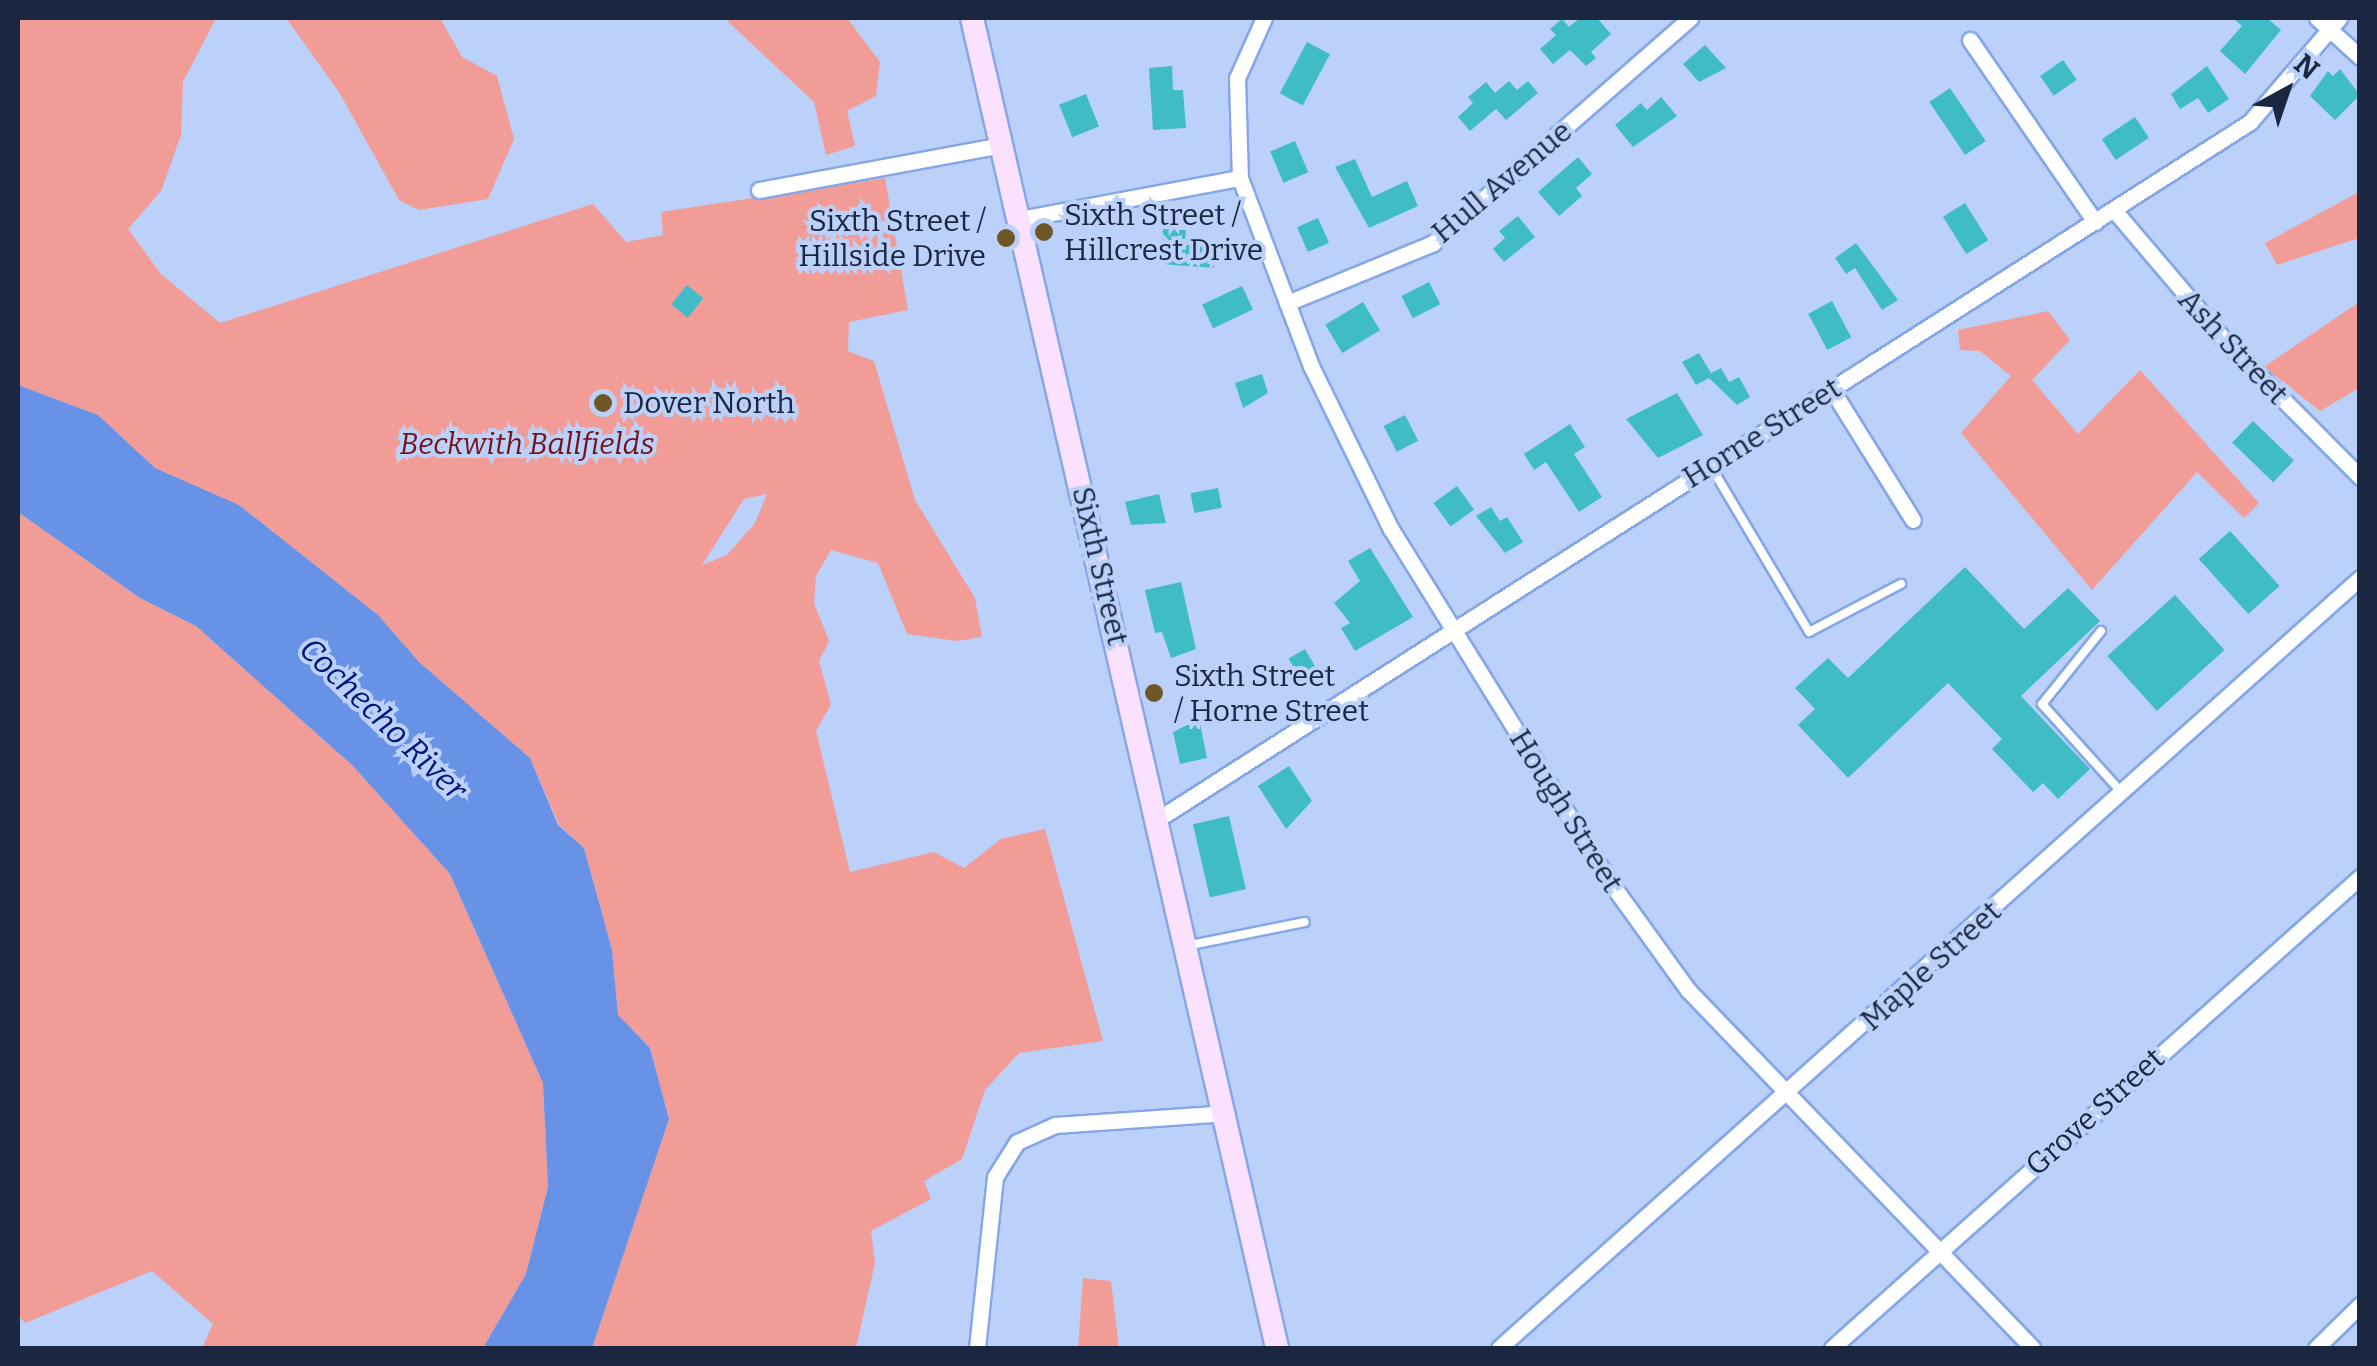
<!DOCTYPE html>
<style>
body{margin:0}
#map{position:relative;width:2377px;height:1366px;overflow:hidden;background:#bbd1f9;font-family:Bitter,serif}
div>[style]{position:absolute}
.green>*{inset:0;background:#f29c97}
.water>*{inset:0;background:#6892e6}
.building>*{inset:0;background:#40bcc6;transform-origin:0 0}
.roads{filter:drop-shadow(2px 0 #85a7e7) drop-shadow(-2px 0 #85a7e7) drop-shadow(0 2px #85a7e7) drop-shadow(0 -2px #85a7e7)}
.lane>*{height:8px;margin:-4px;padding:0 4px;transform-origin:4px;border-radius:4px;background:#fff}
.street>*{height:15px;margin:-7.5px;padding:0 7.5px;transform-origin:7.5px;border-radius:7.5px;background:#fff}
.secondary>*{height:22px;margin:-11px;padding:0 11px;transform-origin:11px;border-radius:11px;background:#fae1fe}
.dots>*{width:28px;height:28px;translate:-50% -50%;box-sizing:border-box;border:5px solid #bbd1f9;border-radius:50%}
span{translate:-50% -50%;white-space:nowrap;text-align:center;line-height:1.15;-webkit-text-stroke:8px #bbd1f9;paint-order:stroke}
.street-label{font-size:30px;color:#1b2741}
.poi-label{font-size:30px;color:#1b2741}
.left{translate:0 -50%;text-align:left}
.right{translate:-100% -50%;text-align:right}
.park-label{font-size:30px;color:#75131b;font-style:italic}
.water-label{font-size:32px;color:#001679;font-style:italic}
.frame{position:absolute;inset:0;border:20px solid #1b2741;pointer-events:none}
.north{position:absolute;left:2237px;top:40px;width:100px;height:100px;-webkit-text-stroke:8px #bbd1f9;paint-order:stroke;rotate:40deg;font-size:28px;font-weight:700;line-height:40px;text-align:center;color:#1b2741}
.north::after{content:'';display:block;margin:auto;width:35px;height:45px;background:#1b2741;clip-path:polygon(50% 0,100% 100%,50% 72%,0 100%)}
</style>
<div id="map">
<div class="green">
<div style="clip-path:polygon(evenodd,18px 18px,216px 18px,183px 82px,181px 135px,161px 191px,128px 229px,161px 274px,220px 323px,593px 204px,626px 242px,663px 235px,661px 212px,885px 178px,908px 310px,849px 322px,848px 351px,874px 361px,915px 500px,975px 598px,982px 637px,957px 641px,907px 634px,878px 563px,831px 550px,816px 576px,814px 603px,829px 641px,819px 661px,831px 704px,816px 731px,850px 872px,934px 852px,964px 868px,1001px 839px,1045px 829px,1103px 1041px,1019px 1053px,985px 1090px,962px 1159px,924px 1181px,931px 1199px,871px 1231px,875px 1263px,856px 1348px,592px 1348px,669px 1119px,650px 1048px,618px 1015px,612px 950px,584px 848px,559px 825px,530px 758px,419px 662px,378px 615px,239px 505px,155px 468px,98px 415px,18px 385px,18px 18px,767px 494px,755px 523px,727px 555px,702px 565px,744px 499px,767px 494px)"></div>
<div style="clip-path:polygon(286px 18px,440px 18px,462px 57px,497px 76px,514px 139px,488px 199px,419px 210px,399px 200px,339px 92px)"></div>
<div style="clip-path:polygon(724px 18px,847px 18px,880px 62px,876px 96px,847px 111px,855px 146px,826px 155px,814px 102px)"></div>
<div style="clip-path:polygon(2359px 192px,2359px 238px,2277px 265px,2265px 243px)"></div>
<div style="clip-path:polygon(2359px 302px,2359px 388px,2320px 411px,2264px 367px)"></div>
<div style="clip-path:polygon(2048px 311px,2070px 340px,2032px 380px,2078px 434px,2140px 370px,2259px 503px,2244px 518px,2197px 472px,2092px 590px,1961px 433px,2011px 376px,1980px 351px,1960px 350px,1958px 330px)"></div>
<div style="clip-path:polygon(18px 512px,140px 598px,196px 626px,353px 766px,450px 874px,543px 1083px,548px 1187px,526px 1274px,483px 1348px,202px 1348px,213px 1324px,152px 1271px,25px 1323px,18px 1315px)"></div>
<div style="clip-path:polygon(1083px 1278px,1111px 1281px,1119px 1348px,1078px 1348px)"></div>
</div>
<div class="water">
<div style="clip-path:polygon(18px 385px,98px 415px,155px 468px,239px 505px,378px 615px,419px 662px,530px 758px,558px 825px,584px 848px,612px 950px,618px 1015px,650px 1048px,669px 1119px,592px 1348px,483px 1348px,526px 1274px,548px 1187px,543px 1083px,450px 874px,353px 766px,196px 626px,140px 598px,18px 512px)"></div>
</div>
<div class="building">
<div style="clip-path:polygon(1580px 18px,1597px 18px,1611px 34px,1591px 52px,1596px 58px,1586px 66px,1570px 50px,1553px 64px,1540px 49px,1556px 35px,1550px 29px,1562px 19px,1569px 27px)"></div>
<div style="clip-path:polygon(2233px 18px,2267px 18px,2281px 30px,2245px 74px,2220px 51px,2242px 26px)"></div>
<div style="left:1307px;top:42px;width:26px;height:58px;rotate:28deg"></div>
<div style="clip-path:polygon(1705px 45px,1726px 68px,1699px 82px,1683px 64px)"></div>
<div style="left:2063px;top:60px;width:24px;height:28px;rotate:55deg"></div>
<div style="clip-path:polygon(1172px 66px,1173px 90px,1183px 90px,1186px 128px,1153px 130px,1149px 68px)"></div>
<div style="clip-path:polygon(2207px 66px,2229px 99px,2208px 113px,2198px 98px,2180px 109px,2171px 94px)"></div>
<div style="clip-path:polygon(2340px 69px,2360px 95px,2335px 120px,2310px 96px,2328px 71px,2333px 76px)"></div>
<div style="clip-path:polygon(1509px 81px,1517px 90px,1528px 81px,1538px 93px,1506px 120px,1496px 109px,1470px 131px,1458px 117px,1473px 103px,1468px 97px,1486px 82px,1495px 93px)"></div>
<div style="left:1950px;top:88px;width:64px;height:25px;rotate:56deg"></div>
<div style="left:1086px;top:94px;width:35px;height:29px;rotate:68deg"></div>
<div style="clip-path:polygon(1661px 97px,1677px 116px,1633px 147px,1615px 125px,1641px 103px,1647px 110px)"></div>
<div style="left:2135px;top:117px;width:25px;height:40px;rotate:56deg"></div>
<div style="left:1295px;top:141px;width:34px;height:27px;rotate:67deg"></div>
<div style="clip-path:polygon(1578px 157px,1592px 174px,1576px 188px,1582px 196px,1559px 216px,1538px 192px)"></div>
<div style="clip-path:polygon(1355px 159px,1372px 197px,1407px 181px,1418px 206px,1369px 228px,1335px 167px)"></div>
<div style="left:1965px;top:203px;width:44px;height:26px;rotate:58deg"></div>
<div style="clip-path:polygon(1518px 216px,1535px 237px,1504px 262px,1493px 249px,1505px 238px,1499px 231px)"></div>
<div style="left:1318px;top:218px;width:27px;height:23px;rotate:66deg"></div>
<div style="clip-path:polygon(1163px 229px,1186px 230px,1185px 241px,1216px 243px,1214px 268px,1161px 264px)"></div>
<div style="clip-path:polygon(1856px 243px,1898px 300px,1882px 310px,1855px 268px,1846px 274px,1835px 258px)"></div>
<div style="left:1429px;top:282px;width:25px;height:31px;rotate:63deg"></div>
<div style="left:687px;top:285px;width:21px;height:25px;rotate:39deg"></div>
<div style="left:1242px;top:286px;width:26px;height:44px;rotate:65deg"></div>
<div style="left:1832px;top:301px;width:41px;height:27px;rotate:62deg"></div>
<div style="left:1363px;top:302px;width:33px;height:44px;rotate:59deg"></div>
<div style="clip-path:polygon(1699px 353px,1711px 373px,1721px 368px,1729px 382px,1739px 377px,1750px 397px,1737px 405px,1709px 378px,1696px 385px,1682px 362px)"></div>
<div style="clip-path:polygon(1262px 374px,1268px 393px,1243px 408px,1235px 383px)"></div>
<div style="clip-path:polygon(1677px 393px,1703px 435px,1658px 458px,1626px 419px)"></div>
<div style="left:1405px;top:415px;width:29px;height:24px;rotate:63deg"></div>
<div style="left:2253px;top:421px;width:57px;height:30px;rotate:44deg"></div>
<div style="clip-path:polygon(1570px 424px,1585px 447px,1574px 454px,1602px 497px,1579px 512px,1546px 462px,1534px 470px,1524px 454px)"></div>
<div style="left:1457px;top:486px;width:29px;height:29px;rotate:54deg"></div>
<div style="left:1218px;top:488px;width:20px;height:28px;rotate:79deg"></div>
<div style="clip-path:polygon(1159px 494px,1166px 523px,1131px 525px,1125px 502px)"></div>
<div style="clip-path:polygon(1491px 507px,1500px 521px,1507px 517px,1523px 542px,1505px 553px,1476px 516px)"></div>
<div style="left:2230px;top:531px;width:74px;height:42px;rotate:48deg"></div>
<div style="clip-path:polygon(1370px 548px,1413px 617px,1355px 651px,1341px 628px,1350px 623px,1334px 603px,1360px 581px,1348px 561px)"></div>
<div style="clip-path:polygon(1965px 567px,2024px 629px,2068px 588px,2100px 621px,2021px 696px,2090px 769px,2058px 799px,2043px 783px,2033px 792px,1992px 749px,2002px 739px,1948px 683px,1848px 778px,1798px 725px,1815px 709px,1795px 688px,1828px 658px,1848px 678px)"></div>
<div style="clip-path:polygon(1181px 582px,1196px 649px,1171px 658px,1162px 632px,1155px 633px,1145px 590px)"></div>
<div style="left:2175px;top:595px;width:74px;height:91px;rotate:48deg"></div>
<div style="left:1305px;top:649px;width:34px;height:19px;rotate:60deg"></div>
<div style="clip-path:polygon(1199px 719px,1207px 758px,1180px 764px,1173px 732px)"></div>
<div style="clip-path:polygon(1289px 766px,1312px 801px,1286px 829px,1258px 786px)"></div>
<div style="left:1229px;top:816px;width:75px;height:37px;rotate:77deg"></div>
</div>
<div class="roads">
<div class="lane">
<div style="left:1710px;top:465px;width:194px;rotate:59.3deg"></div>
<div style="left:1809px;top:632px;width:104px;rotate:-27.6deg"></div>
<div style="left:2101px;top:631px;width:94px;rotate:128.9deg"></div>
<div style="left:2042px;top:704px;width:120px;rotate:48deg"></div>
<div style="left:1186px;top:946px;width:121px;rotate:-11.4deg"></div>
</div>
<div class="street">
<div style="left:1264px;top:18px;width:66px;rotate:114.2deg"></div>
<div style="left:1237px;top:78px;width:100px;rotate:88.3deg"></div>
<div style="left:1240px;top:178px;width:201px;rotate:69.3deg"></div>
<div style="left:1311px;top:366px;width:182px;rotate:63.9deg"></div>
<div style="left:1391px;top:529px;width:415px;rotate:58.2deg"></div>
<div style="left:1610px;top:882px;width:133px;rotate:54.2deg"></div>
<div style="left:1688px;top:990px;width:496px;rotate:46.1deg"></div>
<div style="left:2317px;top:18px;width:58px;rotate:42.2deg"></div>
<div style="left:1970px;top:40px;width:221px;rotate:55.5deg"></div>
<div style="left:759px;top:190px;width:247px;rotate:-10.5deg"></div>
<div style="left:2114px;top:210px;width:172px;rotate:49.7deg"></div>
<div style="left:2225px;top:341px;width:192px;rotate:45.2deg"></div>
<div style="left:1020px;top:219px;width:224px;rotate:-10.6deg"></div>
<div style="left:1287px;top:303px;width:158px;rotate:-22.3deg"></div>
<div style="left:1433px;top:243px;width:342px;rotate:-41.2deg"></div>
<div style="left:1832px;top:390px;width:153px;rotate:58.1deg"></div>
<div style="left:1158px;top:819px;width:1295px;rotate:-32.55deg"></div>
<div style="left:2250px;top:122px;width:137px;rotate:-49.4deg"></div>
<div style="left:977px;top:1348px;width:172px;rotate:-84deg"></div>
<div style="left:995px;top:1177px;width:41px;rotate:-57.8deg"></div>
<div style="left:1017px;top:1142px;width:42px;rotate:-24.1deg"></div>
<div style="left:1055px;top:1125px;width:170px;rotate:-4deg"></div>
<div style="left:1499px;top:1348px;width:1155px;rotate:-41.81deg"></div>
<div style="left:1832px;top:1348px;width:708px;rotate:-41.73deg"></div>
<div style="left:2316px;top:1348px;width:62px;rotate:-44.3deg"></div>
</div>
<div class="secondary">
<div style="left:972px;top:18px;width:1365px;rotate:77.08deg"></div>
</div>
</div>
<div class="dots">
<div style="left:1044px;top:232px;background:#6e5727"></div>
<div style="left:1006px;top:238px;background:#6e5727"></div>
<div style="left:603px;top:403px;background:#6e5727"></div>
<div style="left:1154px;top:693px;background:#6e5727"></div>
</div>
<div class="street-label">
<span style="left:1502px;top:182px;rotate:-40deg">Hull Avenue</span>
<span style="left:2233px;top:347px;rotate:47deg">Ash Street</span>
<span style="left:1762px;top:433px;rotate:-32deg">Horne Street</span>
<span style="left:1100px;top:566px;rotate:77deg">Sixth Street</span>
<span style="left:1566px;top:811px;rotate:58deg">Hough Street</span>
<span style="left:1931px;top:966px;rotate:-42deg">Maple Street</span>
<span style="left:2095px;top:1112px;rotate:-42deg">Grove Street</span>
</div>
<div class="poi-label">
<span class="left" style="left:1064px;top:232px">Sixth Street /<br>Hillcrest Drive</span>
<span class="right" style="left:986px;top:238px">Sixth Street /<br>Hillside Drive</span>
<span class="left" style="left:623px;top:403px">Dover North</span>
<span class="left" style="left:1174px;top:693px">Sixth Street<br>/ Horne Street</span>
</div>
<div class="park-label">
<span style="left:527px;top:444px">Beckwith Ballfields</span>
</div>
<div class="water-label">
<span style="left:383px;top:719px;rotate:44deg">Cochecho River</span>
</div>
<div class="frame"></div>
<div class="north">N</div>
</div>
